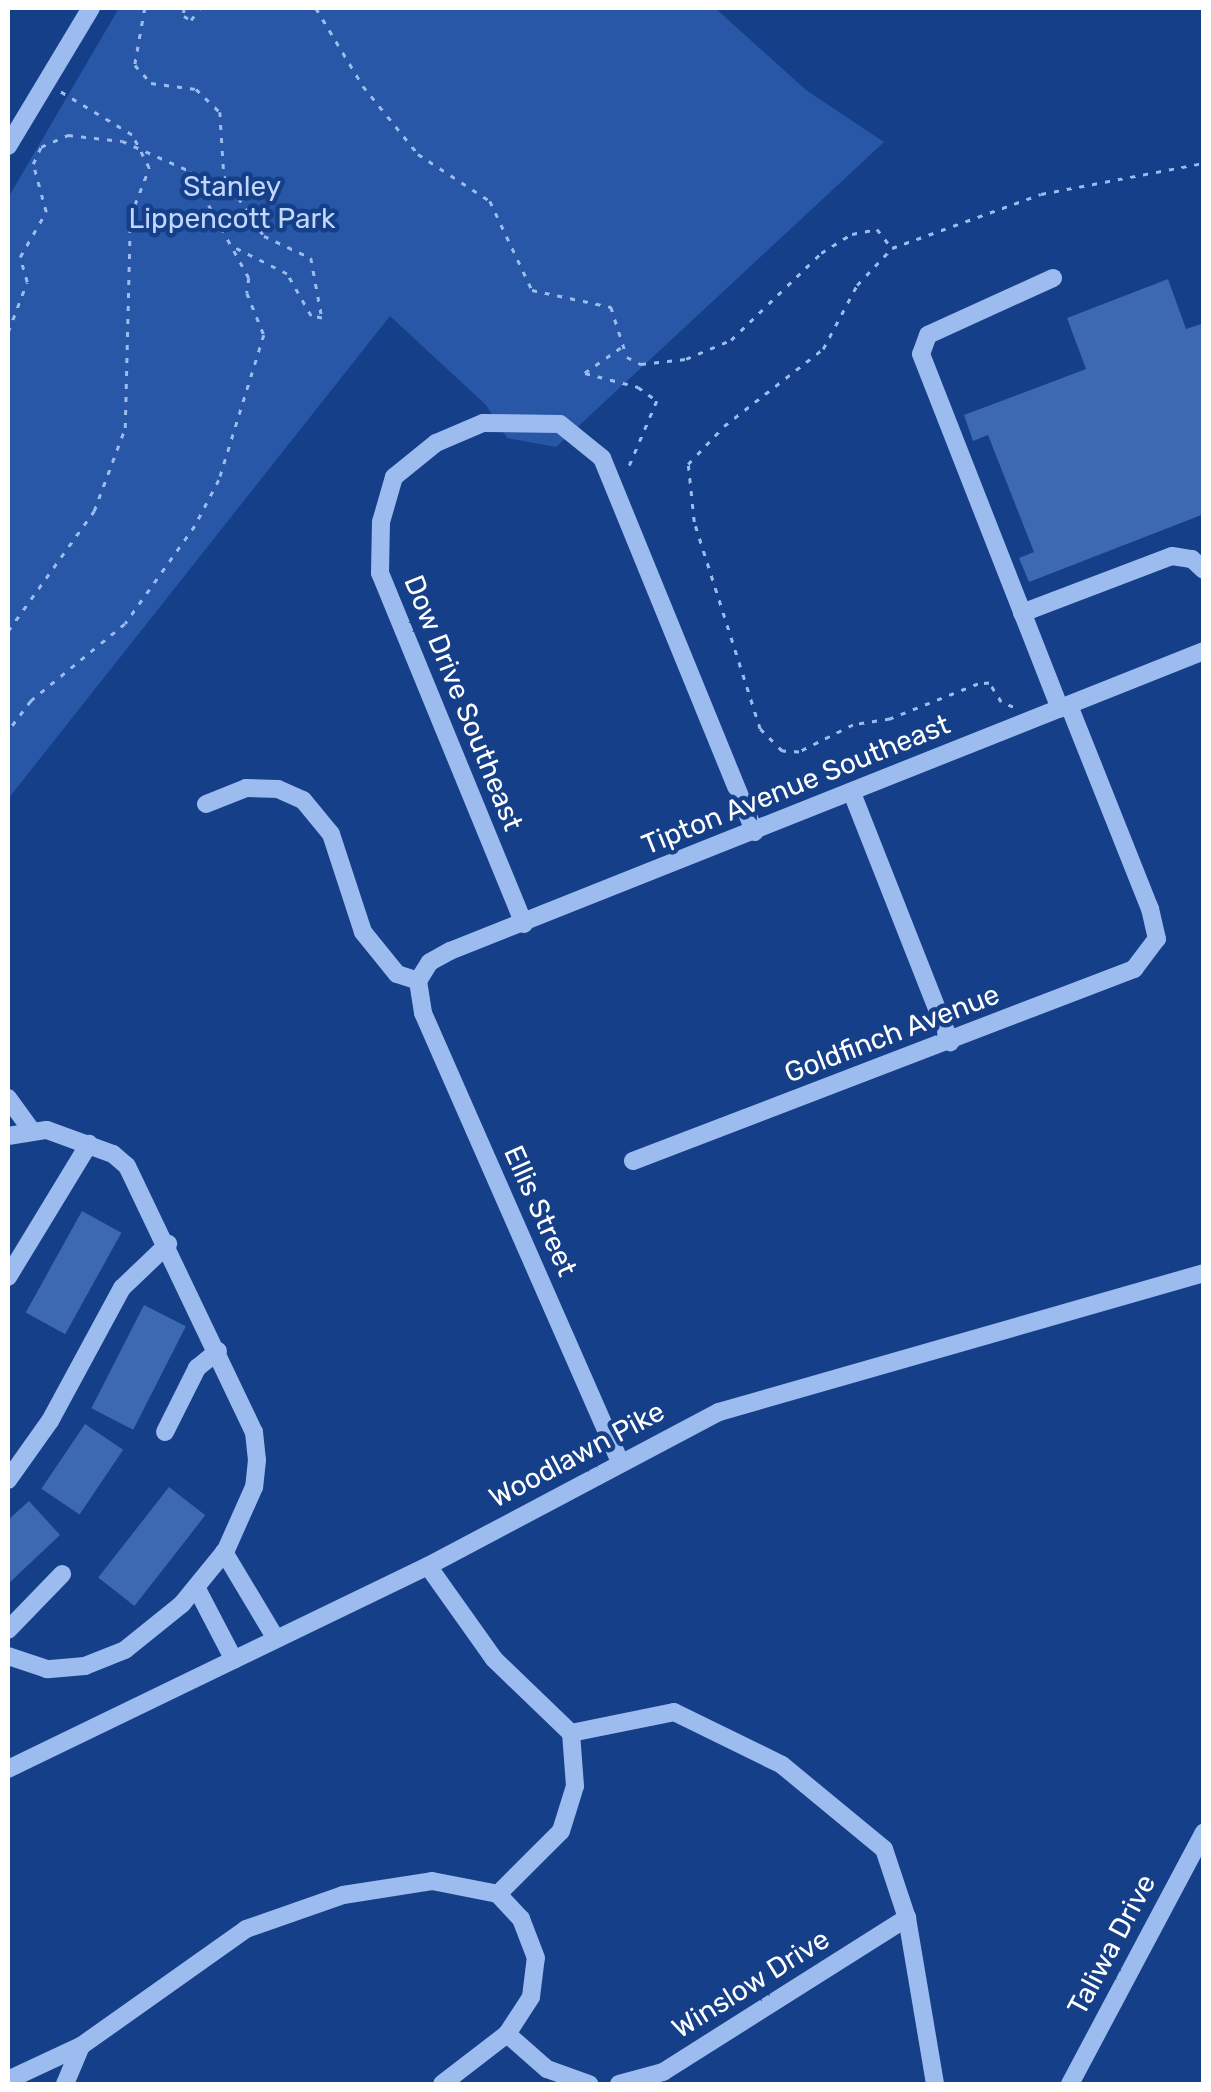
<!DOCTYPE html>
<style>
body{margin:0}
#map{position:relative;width:1211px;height:2092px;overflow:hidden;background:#153f88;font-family:Rubik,sans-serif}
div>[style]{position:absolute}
.green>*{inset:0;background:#2857a7}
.building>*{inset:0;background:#3d69b2;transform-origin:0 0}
.path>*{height:2.5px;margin-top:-1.25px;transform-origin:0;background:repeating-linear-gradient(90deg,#9cbbef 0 5px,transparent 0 13px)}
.minor>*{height:18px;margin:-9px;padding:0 9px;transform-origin:9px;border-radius:9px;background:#9cbbef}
span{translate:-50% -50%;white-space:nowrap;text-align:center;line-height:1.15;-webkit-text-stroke:9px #153f88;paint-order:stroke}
.park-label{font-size:28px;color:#c2d7fb}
.street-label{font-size:28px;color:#fff}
.frame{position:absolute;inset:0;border:10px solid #fff;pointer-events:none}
</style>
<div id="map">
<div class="green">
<div style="clip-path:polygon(119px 8px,715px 8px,806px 90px,884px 142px,556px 447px,507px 438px,486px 405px,390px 316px,8px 799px,8px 198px)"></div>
</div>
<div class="building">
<div style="clip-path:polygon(1168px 279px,1186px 329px,1204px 323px,1204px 514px,1029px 582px,1019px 558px,1034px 552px,988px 435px,973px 441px,964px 415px,1086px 369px,1067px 318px)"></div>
<div style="left:82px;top:1211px;width:45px;height:116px;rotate:29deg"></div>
<div style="left:144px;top:1305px;width:47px;height:116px;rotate:27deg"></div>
<div style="left:85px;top:1424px;width:46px;height:78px;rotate:34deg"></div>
<div style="left:169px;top:1487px;width:46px;height:115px;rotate:38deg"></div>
<div style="clip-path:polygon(29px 1501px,60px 1535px,8px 1584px,8px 1520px)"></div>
</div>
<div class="path">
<div style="left:145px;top:8px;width:58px;rotate:100deg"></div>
<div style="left:135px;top:65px;width:24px;rotate:48deg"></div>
<div style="left:151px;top:83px;width:45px;rotate:7.6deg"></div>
<div style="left:196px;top:89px;width:33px;rotate:44deg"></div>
<div style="left:220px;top:112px;width:64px;rotate:86.4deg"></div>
<div style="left:224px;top:176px;width:72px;rotate:56.3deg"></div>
<div style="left:264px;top:236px;width:52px;rotate:25.1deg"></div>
<div style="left:311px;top:258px;width:61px;rotate:79.6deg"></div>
<div style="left:322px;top:318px;width:11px;rotate:-170deg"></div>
<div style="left:311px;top:316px;width:48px;rotate:-119.7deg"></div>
<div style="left:287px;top:274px;width:65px;rotate:-153.4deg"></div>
<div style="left:184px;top:8px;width:8px;rotate:90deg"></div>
<div style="left:184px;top:16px;width:8px;rotate:30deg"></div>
<div style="left:191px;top:20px;width:15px;rotate:-53deg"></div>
<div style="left:316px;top:8px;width:91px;rotate:58.9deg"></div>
<div style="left:363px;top:86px;width:87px;rotate:51deg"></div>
<div style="left:418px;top:154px;width:86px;rotate:33.1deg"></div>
<div style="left:490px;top:201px;width:98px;rotate:64.7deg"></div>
<div style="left:532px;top:290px;width:81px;rotate:12.1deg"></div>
<div style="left:611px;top:307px;width:52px;rotate:72.3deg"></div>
<div style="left:627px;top:357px;width:16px;rotate:27deg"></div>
<div style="left:641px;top:364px;width:45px;rotate:-6.3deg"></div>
<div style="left:686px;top:359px;width:49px;rotate:-22.9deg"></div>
<div style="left:731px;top:340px;width:125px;rotate:-44deg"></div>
<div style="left:821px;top:253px;width:36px;rotate:-32deg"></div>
<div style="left:852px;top:234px;width:25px;rotate:-11deg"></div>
<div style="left:877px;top:229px;width:23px;rotate:52deg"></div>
<div style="left:8px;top:332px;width:53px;rotate:-69.2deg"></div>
<div style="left:27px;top:282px;width:26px;rotate:-106deg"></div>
<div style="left:20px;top:257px;width:52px;rotate:-60deg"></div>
<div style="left:46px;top:212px;width:50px;rotate:-105.2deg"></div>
<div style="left:33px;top:164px;width:19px;rotate:-65deg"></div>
<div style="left:41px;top:147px;width:30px;rotate:-24deg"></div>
<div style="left:68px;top:135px;width:54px;rotate:6.3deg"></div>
<div style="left:122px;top:141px;width:74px;rotate:23.8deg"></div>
<div style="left:190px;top:171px;width:122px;rotate:61.1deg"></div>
<div style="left:249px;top:278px;width:15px;rotate:98deg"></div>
<div style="left:247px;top:293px;width:45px;rotate:68deg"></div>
<div style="left:264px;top:335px;width:152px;rotate:107.2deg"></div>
<div style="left:219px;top:480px;width:52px;rotate:117.6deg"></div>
<div style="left:195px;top:526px;width:120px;rotate:125.5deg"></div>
<div style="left:125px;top:624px;width:122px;rotate:140.7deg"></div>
<div style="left:31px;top:701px;width:39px;rotate:127deg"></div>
<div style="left:621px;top:348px;width:44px;rotate:145.2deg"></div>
<div style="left:585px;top:373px;width:55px;rotate:14.8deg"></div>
<div style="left:638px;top:387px;width:24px;rotate:36deg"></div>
<div style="left:657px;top:401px;width:74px;rotate:113.1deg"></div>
<div style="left:8px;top:631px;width:148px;rotate:-54.4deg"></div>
<div style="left:94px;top:511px;width:89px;rotate:-69.5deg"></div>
<div style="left:125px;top:428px;width:211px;rotate:-88.6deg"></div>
<div style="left:130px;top:217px;width:53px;rotate:-68.8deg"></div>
<div style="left:149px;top:168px;width:37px;rotate:-117deg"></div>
<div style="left:132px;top:135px;width:85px;rotate:-148.9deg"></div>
<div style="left:1013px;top:707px;width:13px;rotate:-157deg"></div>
<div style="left:1001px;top:702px;width:22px;rotate:-122deg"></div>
<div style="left:989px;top:683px;width:11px;rotate:175deg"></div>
<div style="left:978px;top:684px;width:95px;rotate:158.3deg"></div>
<div style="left:890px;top:719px;width:37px;rotate:171deg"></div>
<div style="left:853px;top:725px;width:60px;rotate:153.4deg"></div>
<div style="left:799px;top:752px;width:17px;rotate:-177deg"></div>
<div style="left:782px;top:751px;width:31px;rotate:-135deg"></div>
<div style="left:760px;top:729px;width:217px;rotate:-107.7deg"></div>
<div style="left:694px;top:522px;width:58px;rotate:-95.9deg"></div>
<div style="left:688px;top:464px;width:52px;rotate:-46.5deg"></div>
<div style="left:724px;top:426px;width:125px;rotate:-37.9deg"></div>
<div style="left:823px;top:349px;width:72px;rotate:-62deg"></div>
<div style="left:857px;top:285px;width:51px;rotate:-46.6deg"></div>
<div style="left:892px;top:248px;width:158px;rotate:-19.9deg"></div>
<div style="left:1041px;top:194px;width:166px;rotate:-10.8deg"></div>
</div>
<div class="minor">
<div style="left:8px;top:146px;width:161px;rotate:-59deg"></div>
<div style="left:1053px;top:278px;width:137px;rotate:155.5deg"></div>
<div style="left:928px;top:335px;width:20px;rotate:110deg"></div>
<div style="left:921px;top:354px;width:381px;rotate:68.6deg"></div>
<div style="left:1022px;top:613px;width:160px;rotate:-20.8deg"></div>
<div style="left:1172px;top:556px;width:20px;rotate:9deg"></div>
<div style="left:1192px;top:559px;width:16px;rotate:43deg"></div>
<div style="left:852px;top:793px;width:268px;rotate:68.5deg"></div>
<div style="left:206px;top:804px;width:43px;rotate:-21.8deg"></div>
<div style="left:246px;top:788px;width:32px;rotate:2deg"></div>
<div style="left:278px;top:789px;width:27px;rotate:24deg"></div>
<div style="left:303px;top:800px;width:44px;rotate:50.5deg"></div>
<div style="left:331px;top:834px;width:103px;rotate:71.9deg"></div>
<div style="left:363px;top:932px;width:54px;rotate:51deg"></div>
<div style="left:397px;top:974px;width:22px;rotate:18deg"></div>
<div style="left:524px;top:924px;width:379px;rotate:-112.3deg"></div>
<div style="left:380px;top:573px;width:51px;rotate:-88.9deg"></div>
<div style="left:381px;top:522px;width:47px;rotate:-73.9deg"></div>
<div style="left:394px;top:477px;width:54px;rotate:-39deg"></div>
<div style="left:436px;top:443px;width:51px;rotate:-23.1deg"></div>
<div style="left:483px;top:423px;width:77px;rotate:0.7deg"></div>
<div style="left:560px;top:424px;width:54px;rotate:39deg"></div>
<div style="left:602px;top:458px;width:404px;rotate:67.8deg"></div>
<div style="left:418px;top:981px;width:22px;rotate:-58deg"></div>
<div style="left:430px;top:962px;width:23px;rotate:-29deg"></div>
<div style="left:450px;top:951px;width:811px;rotate:-21.7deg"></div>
<div style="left:418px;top:981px;width:32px;rotate:81deg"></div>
<div style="left:423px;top:1013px;width:489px;rotate:66.3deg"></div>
<div style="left:8px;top:1098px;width:41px;rotate:54deg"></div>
<div style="left:8px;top:1136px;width:39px;rotate:-9deg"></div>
<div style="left:47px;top:1130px;width:70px;rotate:20deg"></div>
<div style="left:113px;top:1154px;width:18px;rotate:41deg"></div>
<div style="left:127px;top:1166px;width:295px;rotate:64.5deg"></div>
<div style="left:254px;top:1432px;width:28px;rotate:84deg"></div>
<div style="left:257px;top:1460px;width:27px;rotate:96deg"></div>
<div style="left:254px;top:1487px;width:69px;rotate:114deg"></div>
<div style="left:226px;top:1550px;width:70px;rotate:129.2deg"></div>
<div style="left:182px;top:1604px;width:73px;rotate:141.1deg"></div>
<div style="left:125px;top:1650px;width:43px;rotate:158.2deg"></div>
<div style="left:85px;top:1666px;width:38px;rotate:175deg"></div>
<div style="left:47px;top:1669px;width:41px;rotate:-161.6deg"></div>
<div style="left:633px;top:1161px;width:537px;rotate:-20.97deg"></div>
<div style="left:1134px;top:969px;width:38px;rotate:-53deg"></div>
<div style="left:1157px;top:939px;width:31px;rotate:-103deg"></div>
<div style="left:1150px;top:909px;width:219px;rotate:-111.7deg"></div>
<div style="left:8px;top:1277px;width:156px;rotate:-58.7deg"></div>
<div style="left:165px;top:1432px;width:72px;rotate:-63.4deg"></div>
<div style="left:197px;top:1368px;width:27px;rotate:-39deg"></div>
<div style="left:8px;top:1480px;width:72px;rotate:-54.6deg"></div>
<div style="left:50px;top:1421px;width:151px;rotate:-61.6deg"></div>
<div style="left:122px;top:1288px;width:64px;rotate:-43.7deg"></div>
<div style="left:224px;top:1552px;width:101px;rotate:59.1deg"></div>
<div style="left:428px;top:1566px;width:114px;rotate:54.6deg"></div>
<div style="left:494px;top:1659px;width:107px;rotate:43.9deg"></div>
<div style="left:571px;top:1733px;width:105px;rotate:-11.5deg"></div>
<div style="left:674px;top:1712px;width:120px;rotate:26.1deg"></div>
<div style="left:782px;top:1765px;width:132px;rotate:39.5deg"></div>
<div style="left:884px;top:1849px;width:73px;rotate:71.6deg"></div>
<div style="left:907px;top:1918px;width:168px;rotate:80.4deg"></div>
<div style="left:196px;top:1587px;width:82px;rotate:62.5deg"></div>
<div style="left:8px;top:1630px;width:78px;rotate:-46deg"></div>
<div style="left:8px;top:1769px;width:466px;rotate:-25.8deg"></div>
<div style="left:428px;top:1566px;width:329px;rotate:-27.9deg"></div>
<div style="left:719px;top:1412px;width:505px;rotate:-15.99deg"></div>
<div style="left:507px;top:2034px;width:53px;rotate:41.2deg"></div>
<div style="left:547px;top:2069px;width:45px;rotate:19.7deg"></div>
<div style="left:8px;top:2080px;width:81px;rotate:-25deg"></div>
<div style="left:81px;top:2046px;width:202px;rotate:-35.3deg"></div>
<div style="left:246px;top:1929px;width:103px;rotate:-19.3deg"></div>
<div style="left:343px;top:1895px;width:90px;rotate:-8.9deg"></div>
<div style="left:432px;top:1881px;width:67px;rotate:11.1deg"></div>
<div style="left:498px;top:1894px;width:89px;rotate:-45deg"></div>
<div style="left:561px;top:1831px;width:47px;rotate:-72.7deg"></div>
<div style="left:575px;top:1786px;width:53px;rotate:-94.3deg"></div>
<div style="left:65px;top:2084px;width:41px;rotate:-67.2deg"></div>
<div style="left:442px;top:2084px;width:82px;rotate:-37.6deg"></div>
<div style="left:507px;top:2034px;width:44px;rotate:-57deg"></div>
<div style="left:531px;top:1997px;width:39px;rotate:-83deg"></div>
<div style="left:536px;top:1958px;width:42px;rotate:-111deg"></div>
<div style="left:521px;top:1919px;width:34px;rotate:-133deg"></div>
<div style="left:619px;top:2084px;width:46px;rotate:-15.3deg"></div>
<div style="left:663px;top:2072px;width:289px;rotate:-32.3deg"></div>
<div style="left:1070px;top:2084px;width:285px;rotate:-62deg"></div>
</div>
<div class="park-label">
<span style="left:232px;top:203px">Stanley<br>Lippencott Park</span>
</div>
<div class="street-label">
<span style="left:463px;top:703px;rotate:68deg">Dow Drive Southeast</span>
<span style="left:796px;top:785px;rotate:-22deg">Tipton Avenue Southeast</span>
<span style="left:892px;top:1034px;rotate:-21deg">Goldfinch Avenue</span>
<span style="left:540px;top:1211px;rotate:66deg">Ellis Street</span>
<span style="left:577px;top:1455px;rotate:-28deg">Woodlawn Pike</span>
<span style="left:1112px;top:1945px;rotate:-62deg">Taliwa Drive</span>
<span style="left:751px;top:1984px;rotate:-32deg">Winslow Drive</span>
</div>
<div class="frame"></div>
</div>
